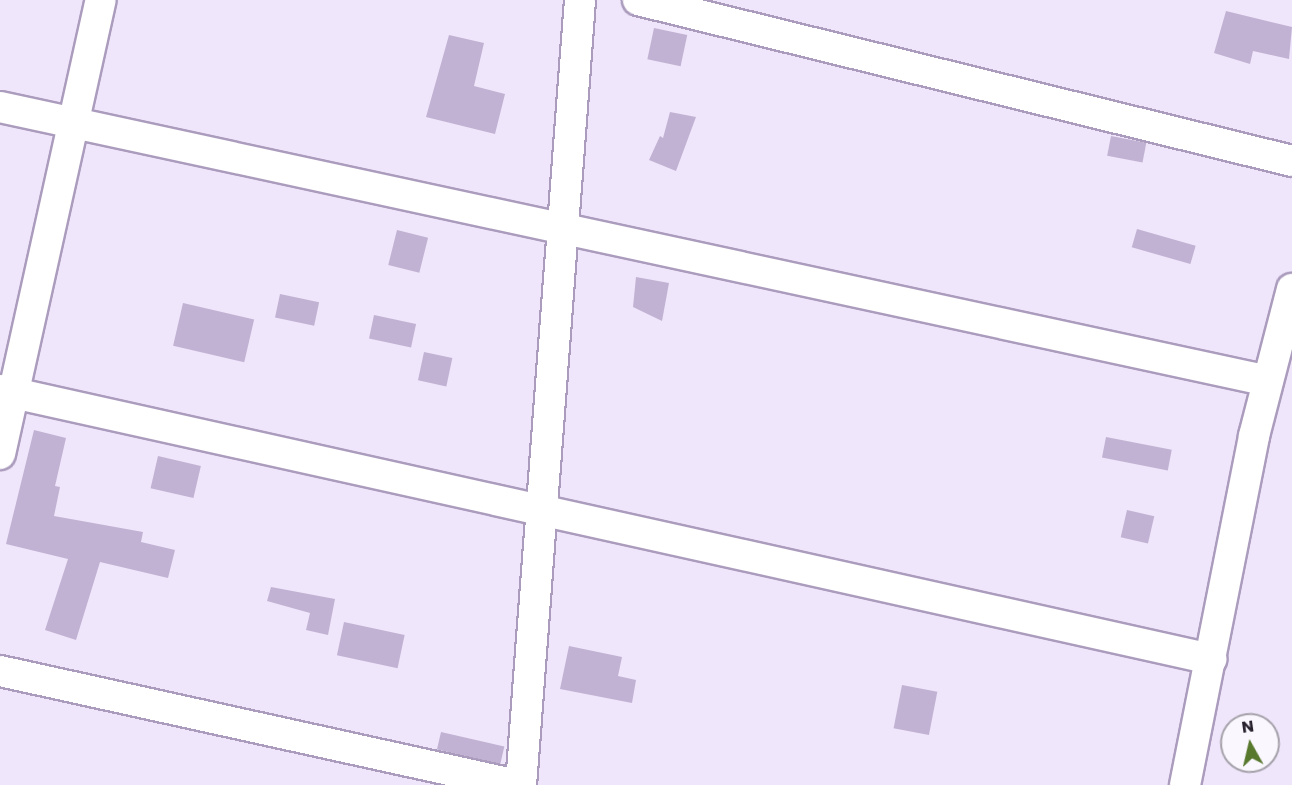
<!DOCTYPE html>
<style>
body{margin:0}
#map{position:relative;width:1292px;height:785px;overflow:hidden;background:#efe6fb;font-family:Poppins,sans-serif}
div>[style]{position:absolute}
.building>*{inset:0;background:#c1b2d3;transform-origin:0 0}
.roads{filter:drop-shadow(2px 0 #ab9cbd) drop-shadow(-2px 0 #ab9cbd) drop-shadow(0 2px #ab9cbd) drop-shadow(0 -2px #ab9cbd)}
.minor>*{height:30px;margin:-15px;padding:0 15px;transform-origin:15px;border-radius:15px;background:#fff}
span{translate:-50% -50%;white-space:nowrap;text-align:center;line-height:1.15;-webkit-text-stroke:4.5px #faf7fe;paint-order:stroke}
.north{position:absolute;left:1220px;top:713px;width:60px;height:60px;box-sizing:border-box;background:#faf7fe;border:2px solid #a6a2ab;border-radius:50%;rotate:352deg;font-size:16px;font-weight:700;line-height:24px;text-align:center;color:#28222f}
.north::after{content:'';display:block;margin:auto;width:21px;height:27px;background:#58782e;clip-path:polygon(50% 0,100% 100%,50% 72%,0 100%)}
</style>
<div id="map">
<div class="building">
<div style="clip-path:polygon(1226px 11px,1292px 27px,1289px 59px,1253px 51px,1250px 64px,1214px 53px)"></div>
<div style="left:654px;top:28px;width:34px;height:32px;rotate:12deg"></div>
<div style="clip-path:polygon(449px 35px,484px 43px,474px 86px,505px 94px,495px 134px,426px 117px)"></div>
<div style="clip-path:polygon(670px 112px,696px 117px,676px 171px,649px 160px,660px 136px,663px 138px)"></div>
<div style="left:1111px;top:136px;width:36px;height:20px;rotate:11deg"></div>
<div style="left:1137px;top:229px;width:61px;height:19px;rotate:16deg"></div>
<div style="left:397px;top:230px;width:32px;height:36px;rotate:14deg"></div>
<div style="clip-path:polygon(636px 277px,669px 283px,662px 321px,633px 307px)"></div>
<div style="left:280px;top:294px;width:40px;height:24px;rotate:12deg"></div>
<div style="left:183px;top:303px;width:73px;height:44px;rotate:13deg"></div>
<div style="left:374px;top:315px;width:43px;height:24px;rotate:12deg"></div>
<div style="left:424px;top:352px;width:29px;height:29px;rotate:12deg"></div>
<div style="clip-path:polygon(34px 430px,66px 438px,55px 486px,60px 487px,54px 516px,143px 532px,141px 542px,175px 550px,168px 578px,100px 562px,76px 640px,45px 630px,68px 559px,6px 544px)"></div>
<div style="left:1106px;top:437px;width:67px;height:21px;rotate:11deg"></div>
<div style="left:158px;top:456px;width:44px;height:33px;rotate:13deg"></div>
<div style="left:1127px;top:510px;width:28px;height:28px;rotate:13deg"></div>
<div style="clip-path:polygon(271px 587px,335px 599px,328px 635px,306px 630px,310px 613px,267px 601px)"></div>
<div style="left:344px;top:622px;width:62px;height:34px;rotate:12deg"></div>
<div style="clip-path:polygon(569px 646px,622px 657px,618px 676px,636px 680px,632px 703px,560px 689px)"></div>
<div style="left:902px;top:685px;width:36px;height:44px;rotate:11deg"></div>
<div style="left:441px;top:732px;width:65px;height:18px;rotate:13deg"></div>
</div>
<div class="roads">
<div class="minor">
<div style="left:638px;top:0;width:674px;rotate:13.83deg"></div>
<div style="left:0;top:107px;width:1297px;rotate:12.19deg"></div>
<div style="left:0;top:390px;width:1241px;rotate:12.52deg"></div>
<div style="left:0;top:454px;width:465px;rotate:-77.5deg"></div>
<div style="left:0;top:671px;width:529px;rotate:12.43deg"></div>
<div style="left:521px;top:785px;width:787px;rotate:-85.7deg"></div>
<div style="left:1185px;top:785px;width:356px;rotate:-78.8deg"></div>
<div style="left:1254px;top:436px;width:152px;rotate:-75.5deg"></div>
</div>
</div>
<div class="north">N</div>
</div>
